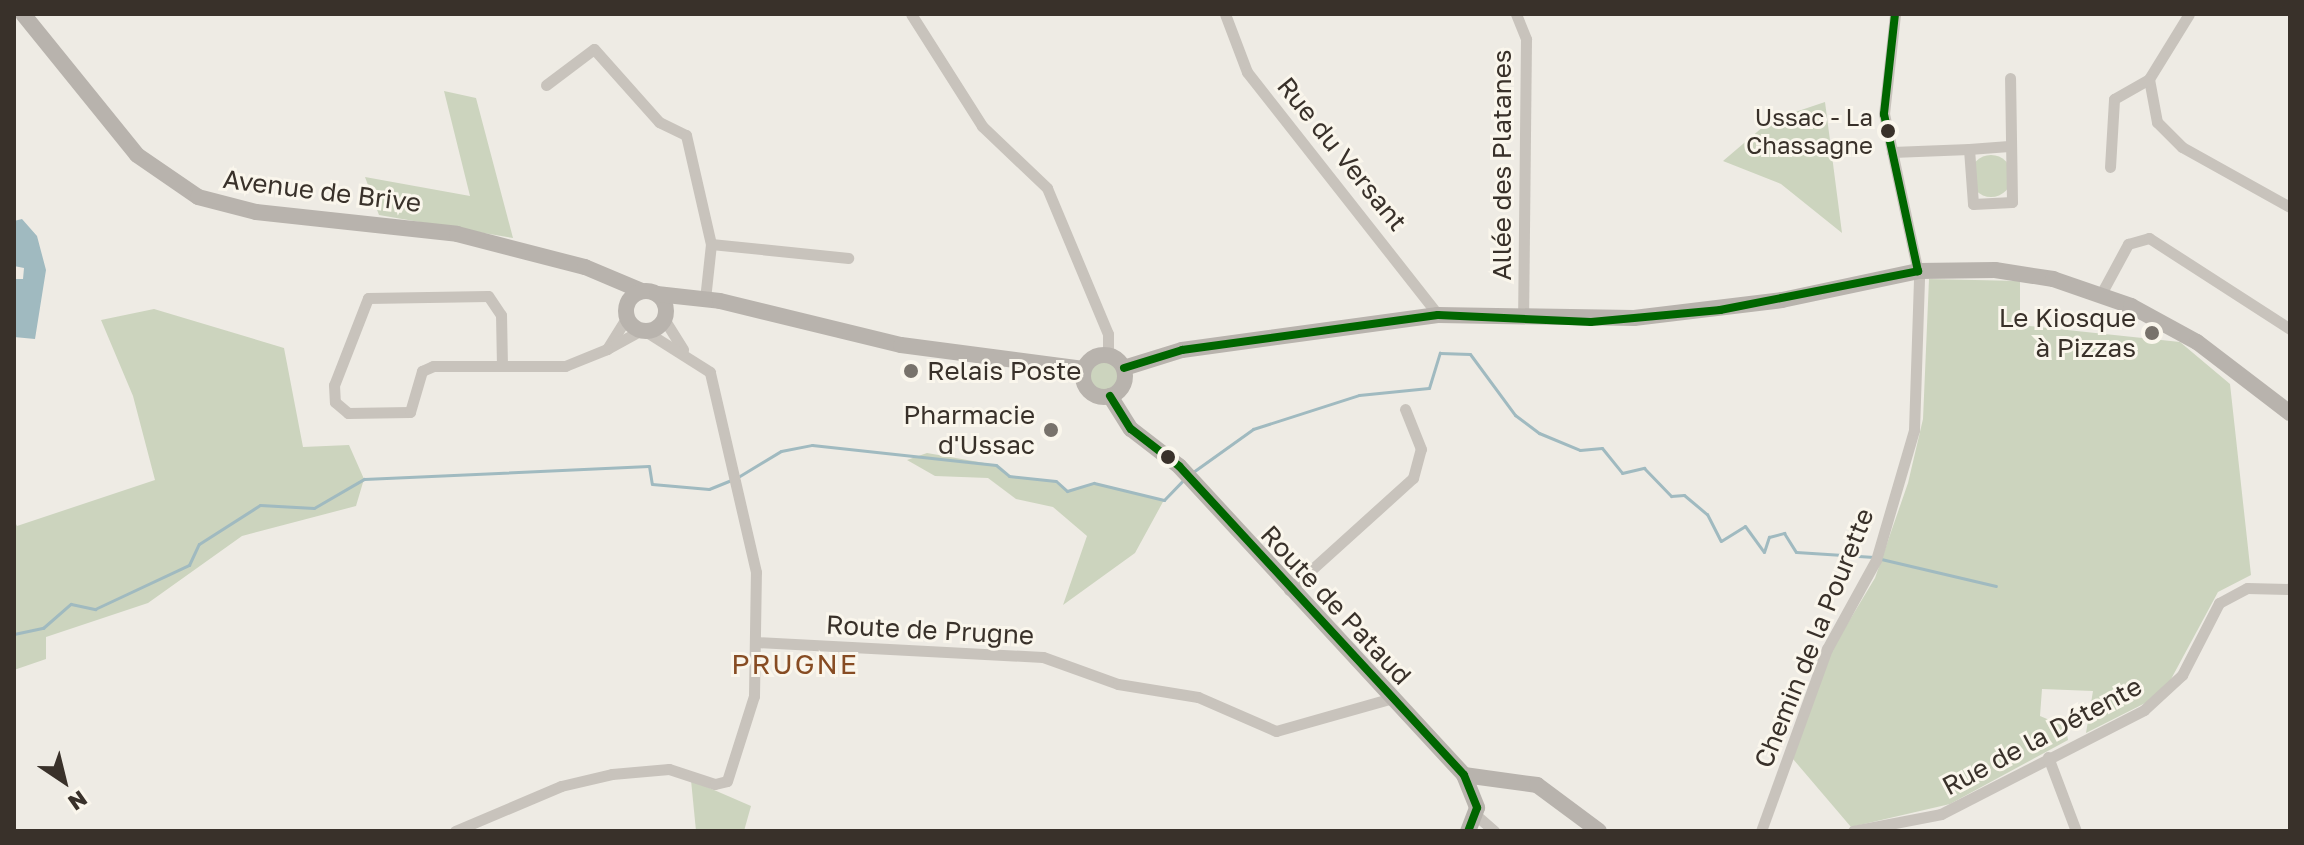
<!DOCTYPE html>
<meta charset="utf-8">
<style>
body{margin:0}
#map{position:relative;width:2304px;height:845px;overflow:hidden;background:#eeebe4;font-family:"Golos Text",sans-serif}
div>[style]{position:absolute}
.green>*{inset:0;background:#ccd4be}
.round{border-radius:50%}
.water>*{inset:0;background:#a0bac0}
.stream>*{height:3px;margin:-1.5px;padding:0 1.5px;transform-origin:1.5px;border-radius:1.5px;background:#a0bac0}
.street>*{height:11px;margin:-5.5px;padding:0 5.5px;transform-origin:5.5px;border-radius:5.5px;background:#c8c3bc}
.secondary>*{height:16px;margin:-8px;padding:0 8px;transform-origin:8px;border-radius:8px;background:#b8b3ad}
.secondary>.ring{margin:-8px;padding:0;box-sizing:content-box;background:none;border:16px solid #b8b3ad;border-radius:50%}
.bus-1>*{height:8px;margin:-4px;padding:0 4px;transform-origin:4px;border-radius:4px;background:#060}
.dots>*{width:22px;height:22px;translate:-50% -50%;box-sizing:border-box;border:4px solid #faf6ec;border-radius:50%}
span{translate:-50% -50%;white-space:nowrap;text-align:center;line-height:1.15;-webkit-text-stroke:6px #faf6ec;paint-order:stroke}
.bus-label{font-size:24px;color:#39312a}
.right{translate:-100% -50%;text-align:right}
.street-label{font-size:26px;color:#39312a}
.poi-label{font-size:26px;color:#39312a}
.left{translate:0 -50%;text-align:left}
.neighbourhood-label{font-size:28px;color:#874c23;letter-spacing:2px}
.frame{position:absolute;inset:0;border:16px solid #39312a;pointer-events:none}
.north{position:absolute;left:24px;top:741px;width:80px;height:80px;-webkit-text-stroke:6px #faf6ec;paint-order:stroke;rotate:145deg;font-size:22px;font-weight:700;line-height:32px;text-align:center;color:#39312a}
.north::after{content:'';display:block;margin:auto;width:28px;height:36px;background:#39312a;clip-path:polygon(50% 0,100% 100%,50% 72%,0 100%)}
</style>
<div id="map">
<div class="green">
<div style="clip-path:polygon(444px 91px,476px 98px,513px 238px,379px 215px,365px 177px,470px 196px)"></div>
<div style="clip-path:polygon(1825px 102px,1842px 233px,1781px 184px,1723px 161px,1771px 120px)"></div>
<div class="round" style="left:1970px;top:155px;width:42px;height:42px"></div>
<div style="clip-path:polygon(1929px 279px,2020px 281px,2020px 325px,2180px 342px,2230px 384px,2251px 575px,2218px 592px,2163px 694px,2086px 733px,2093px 691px,2042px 689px,2040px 716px,2066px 727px,2068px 740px,1950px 804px,1851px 827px,1793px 759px,1828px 656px,1875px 578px,1908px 483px,1923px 419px)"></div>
<div style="clip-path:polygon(154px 309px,284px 348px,303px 447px,349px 445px,364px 479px,356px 506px,242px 536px,148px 603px,46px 637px,46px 659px,14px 670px,14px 520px,17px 526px,155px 480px,133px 396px,101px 320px)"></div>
<div class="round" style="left:1089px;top:361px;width:30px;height:30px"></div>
<div style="clip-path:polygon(927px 453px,996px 465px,1009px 476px,1056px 481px,1067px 491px,1094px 483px,1164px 500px,1135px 553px,1063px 605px,1087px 536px,1053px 507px,1016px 499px,988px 478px,935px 476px,907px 460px)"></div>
<div style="clip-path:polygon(691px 780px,751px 806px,744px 831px,696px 831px)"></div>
</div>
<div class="water">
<div style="clip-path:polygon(22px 219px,37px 236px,46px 270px,35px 339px,14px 337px,14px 279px,23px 279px,24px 268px,14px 266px,14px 221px)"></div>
</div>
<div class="stream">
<div style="left:1193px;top:472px;width:74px;rotate:-35.6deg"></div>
<div style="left:1253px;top:429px;width:111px;rotate:-17.8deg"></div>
<div style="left:1359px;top:395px;width:70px;rotate:-5.7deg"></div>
<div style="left:1429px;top:388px;width:37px;rotate:-73deg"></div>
<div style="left:1440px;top:353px;width:30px;rotate:2deg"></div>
<div style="left:1470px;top:354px;width:76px;rotate:53.6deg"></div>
<div style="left:1515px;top:415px;width:30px;rotate:37deg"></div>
<div style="left:1539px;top:433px;width:44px;rotate:22.5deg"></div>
<div style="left:1580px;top:450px;width:22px;rotate:-5deg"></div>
<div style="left:1602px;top:448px;width:32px;rotate:51deg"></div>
<div style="left:1622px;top:473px;width:23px;rotate:-13deg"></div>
<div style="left:1644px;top:468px;width:39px;rotate:46deg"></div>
<div style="left:1671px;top:496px;width:13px;rotate:-4deg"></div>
<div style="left:1684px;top:495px;width:30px;rotate:40deg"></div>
<div style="left:1707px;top:514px;width:30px;rotate:63deg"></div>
<div style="left:1721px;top:541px;width:28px;rotate:-32deg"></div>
<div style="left:1745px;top:526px;width:32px;rotate:54deg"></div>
<div style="left:1764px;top:552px;width:16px;rotate:-72deg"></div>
<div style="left:1769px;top:537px;width:16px;rotate:-15deg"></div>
<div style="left:1784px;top:533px;width:22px;rotate:58deg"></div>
<div style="left:1796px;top:552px;width:78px;rotate:3.7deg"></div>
<div style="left:738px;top:477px;width:50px;rotate:-31.2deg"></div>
<div style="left:781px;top:451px;width:32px;rotate:-11deg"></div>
<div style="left:812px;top:445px;width:185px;rotate:6.2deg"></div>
<div style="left:996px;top:465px;width:17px;rotate:40deg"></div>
<div style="left:1009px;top:476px;width:47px;rotate:6.1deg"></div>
<div style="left:1056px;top:481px;width:15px;rotate:42deg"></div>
<div style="left:1067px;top:491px;width:28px;rotate:-17deg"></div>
<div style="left:1094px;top:483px;width:72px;rotate:13.7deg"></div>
<div style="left:1164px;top:500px;width:29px;rotate:-46deg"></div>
<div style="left:1881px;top:559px;width:118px;rotate:13.2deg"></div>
<div style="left:14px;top:634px;width:30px;rotate:-12deg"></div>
<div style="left:43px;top:628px;width:37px;rotate:-41deg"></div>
<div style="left:71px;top:604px;width:25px;rotate:12deg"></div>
<div style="left:95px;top:609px;width:104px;rotate:-25.1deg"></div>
<div style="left:189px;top:565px;width:23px;rotate:-65deg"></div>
<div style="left:199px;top:544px;width:72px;rotate:-32.6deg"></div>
<div style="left:260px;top:505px;width:54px;rotate:3.2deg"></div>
<div style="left:314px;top:508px;width:58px;rotate:-30.1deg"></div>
<div style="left:364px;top:479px;width:285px;rotate:-2.6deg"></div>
<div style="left:649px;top:466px;width:18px;rotate:81deg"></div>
<div style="left:652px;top:484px;width:57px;rotate:5deg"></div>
<div style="left:709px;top:489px;width:24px;rotate:-22deg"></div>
</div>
<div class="street">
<div style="left:911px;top:14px;width:133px;rotate:57.6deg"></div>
<div style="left:982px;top:126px;width:90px;rotate:43.6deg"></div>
<div style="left:1047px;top:188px;width:158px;rotate:67.3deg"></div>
<div style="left:1108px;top:334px;width:21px;rotate:90deg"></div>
<div style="left:1225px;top:14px;width:62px;rotate:69.2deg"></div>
<div style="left:1247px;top:72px;width:309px;rotate:51.8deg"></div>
<div style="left:1516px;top:14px;width:27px;rotate:68deg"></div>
<div style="left:1526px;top:39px;width:279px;rotate:90.6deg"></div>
<div style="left:2189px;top:14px;width:76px;rotate:121.6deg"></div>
<div style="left:2149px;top:79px;width:44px;rotate:79.5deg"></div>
<div style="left:2157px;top:122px;width:35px;rotate:45deg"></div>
<div style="left:2182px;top:147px;width:124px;rotate:29.1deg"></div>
<div style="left:546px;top:85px;width:60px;rotate:-36.9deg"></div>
<div style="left:594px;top:49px;width:98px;rotate:48.3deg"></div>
<div style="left:659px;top:122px;width:30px;rotate:26deg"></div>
<div style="left:686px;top:135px;width:112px;rotate:77.1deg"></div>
<div style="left:711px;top:244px;width:55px;rotate:96.2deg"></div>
<div style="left:1969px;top:149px;width:40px;rotate:-4.3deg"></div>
<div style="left:1892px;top:152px;width:77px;rotate:-2.2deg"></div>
<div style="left:1969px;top:149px;width:55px;rotate:85.8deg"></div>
<div style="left:1973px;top:204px;width:39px;rotate:-3deg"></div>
<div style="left:2012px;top:202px;width:124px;rotate:-90.9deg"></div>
<div style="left:2110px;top:167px;width:68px;rotate:-86.6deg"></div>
<div style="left:2114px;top:99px;width:40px;rotate:-29.7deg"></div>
<div style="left:711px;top:244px;width:138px;rotate:5.8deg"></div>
<div style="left:2101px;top:294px;width:57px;rotate:-61.6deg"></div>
<div style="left:2128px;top:244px;width:22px;rotate:-16deg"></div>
<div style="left:2149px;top:238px;width:168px;rotate:32.8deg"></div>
<div style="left:627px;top:317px;width:38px;rotate:122deg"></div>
<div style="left:607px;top:349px;width:39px;rotate:-29deg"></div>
<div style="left:664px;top:319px;width:36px;rotate:58deg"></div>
<div style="left:502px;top:366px;width:51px;rotate:-91.1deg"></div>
<div style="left:501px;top:315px;width:23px;rotate:-124deg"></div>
<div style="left:488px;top:296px;width:120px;rotate:179deg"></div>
<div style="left:368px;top:298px;width:93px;rotate:111.3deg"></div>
<div style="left:334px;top:385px;width:17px;rotate:87deg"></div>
<div style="left:335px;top:402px;width:17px;rotate:40deg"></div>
<div style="left:348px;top:413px;width:62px;rotate:-0.9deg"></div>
<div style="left:410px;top:412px;width:43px;rotate:-73.7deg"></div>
<div style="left:422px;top:371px;width:12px;rotate:-24deg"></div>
<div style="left:433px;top:366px;width:132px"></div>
<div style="left:565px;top:366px;width:45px;rotate:-22deg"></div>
<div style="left:1289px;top:590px;width:167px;rotate:-42.1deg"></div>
<div style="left:1413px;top:478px;width:30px;rotate:-75deg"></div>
<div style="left:1421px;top:449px;width:43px;rotate:-111.8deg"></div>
<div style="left:756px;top:642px;width:287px;rotate:3deg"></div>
<div style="left:1043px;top:657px;width:80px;rotate:19.8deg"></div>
<div style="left:1118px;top:684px;width:81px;rotate:9.2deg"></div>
<div style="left:1198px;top:697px;width:85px;rotate:23.6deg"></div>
<div style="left:1276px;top:731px;width:117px;rotate:-15.8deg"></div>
<div style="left:2048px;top:757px;width:79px;rotate:69.3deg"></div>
<div style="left:1477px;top:816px;width:23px;rotate:41deg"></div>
<div style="left:455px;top:831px;width:115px;rotate:-23deg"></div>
<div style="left:561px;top:786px;width:52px;rotate:-13.2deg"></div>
<div style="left:612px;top:774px;width:57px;rotate:-5deg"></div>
<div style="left:669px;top:769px;width:48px;rotate:18.1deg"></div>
<div style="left:715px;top:784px;width:12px;rotate:-14deg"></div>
<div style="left:727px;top:781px;width:89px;rotate:-72.4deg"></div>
<div style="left:754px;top:696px;width:124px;rotate:-89.1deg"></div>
<div style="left:756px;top:572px;width:205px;rotate:-103deg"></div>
<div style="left:710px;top:372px;width:77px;rotate:-147.8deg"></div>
<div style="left:1761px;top:831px;width:194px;rotate:-70.1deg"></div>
<div style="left:1827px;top:649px;width:102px;rotate:-61.2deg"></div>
<div style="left:1876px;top:560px;width:135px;rotate:-73.7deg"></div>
<div style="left:1914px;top:430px;width:153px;rotate:-88.1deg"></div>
<div style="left:1919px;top:277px;width:167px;rotate:-102.1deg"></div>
<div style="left:1884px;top:114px;width:101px;rotate:-83.7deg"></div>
<div style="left:1853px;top:831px;width:90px;rotate:-10.9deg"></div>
<div style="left:1941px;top:814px;width:228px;rotate:-27.1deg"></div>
<div style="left:2144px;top:710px;width:52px;rotate:-42.6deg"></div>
<div style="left:2182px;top:675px;width:81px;rotate:-62.8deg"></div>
<div style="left:2219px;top:603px;width:32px;rotate:-28deg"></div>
<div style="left:2247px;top:588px;width:43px;rotate:1.3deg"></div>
</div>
<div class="secondary">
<div style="left:23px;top:14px;width:181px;rotate:51deg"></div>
<div style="left:137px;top:155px;width:74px;rotate:34.5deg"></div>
<div style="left:198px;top:197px;width:60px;rotate:14.5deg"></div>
<div style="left:256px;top:212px;width:202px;rotate:6.2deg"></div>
<div style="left:457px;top:234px;width:132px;rotate:14.5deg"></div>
<div style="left:585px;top:267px;width:62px;rotate:22.8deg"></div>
<div class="ring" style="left:626px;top:291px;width:24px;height:24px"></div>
<div style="left:657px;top:294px;width:63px;rotate:6.3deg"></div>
<div style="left:720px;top:301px;width:186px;rotate:13.7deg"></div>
<div style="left:901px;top:345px;width:184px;rotate:7.5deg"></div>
<div class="ring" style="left:1083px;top:355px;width:26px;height:26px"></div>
<div style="left:1124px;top:368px;width:61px;rotate:-17.2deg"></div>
<div style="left:1182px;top:350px;width:258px;rotate:-7.8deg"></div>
<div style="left:1438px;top:315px;width:196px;rotate:0.9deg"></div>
<div style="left:1634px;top:318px;width:149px;rotate:-6.9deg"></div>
<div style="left:1782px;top:300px;width:139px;rotate:-12deg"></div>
<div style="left:1918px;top:271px;width:77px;rotate:-0.7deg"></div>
<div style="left:1995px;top:270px;width:59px;rotate:8.8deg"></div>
<div style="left:2053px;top:279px;width:83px;rotate:19.1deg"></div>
<div style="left:2131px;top:306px;width:75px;rotate:28.6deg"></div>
<div style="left:2197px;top:342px;width:117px;rotate:37.4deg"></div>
<div style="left:1110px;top:396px;width:39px;rotate:58deg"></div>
<div style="left:1131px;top:429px;width:61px;rotate:37.6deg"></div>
<div style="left:1179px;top:466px;width:420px;rotate:47.3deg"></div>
<div style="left:1464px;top:775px;width:35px;rotate:68deg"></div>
<div style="left:1477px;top:808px;width:25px;rotate:111deg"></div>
<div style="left:1464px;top:775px;width:74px;rotate:7.8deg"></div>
<div style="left:1537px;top:785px;width:77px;rotate:36.6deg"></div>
</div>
<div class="bus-1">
<div style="left:1895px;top:14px;width:101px;rotate:96.3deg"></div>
<div style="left:1884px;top:114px;width:161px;rotate:77.8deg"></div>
<div style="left:1124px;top:368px;width:61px;rotate:-17.2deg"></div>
<div style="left:1182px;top:350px;width:258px;rotate:-7.8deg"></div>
<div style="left:1438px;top:315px;width:153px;rotate:2.6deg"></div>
<div style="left:1591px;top:322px;width:130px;rotate:-5.3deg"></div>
<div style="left:1720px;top:310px;width:202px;rotate:-11.1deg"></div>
<div style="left:1110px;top:396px;width:39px;rotate:58deg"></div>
<div style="left:1131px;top:429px;width:61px;rotate:37.6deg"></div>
<div style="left:1179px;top:466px;width:420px;rotate:47.3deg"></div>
<div style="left:1464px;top:775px;width:35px;rotate:68deg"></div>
<div style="left:1477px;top:808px;width:25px;rotate:111deg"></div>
</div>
<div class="dots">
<div style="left:1888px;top:131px;background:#39312a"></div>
<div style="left:2152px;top:333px;background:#78726b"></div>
<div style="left:911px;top:371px;background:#78726b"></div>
<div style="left:1051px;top:430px;background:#78726b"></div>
<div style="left:1168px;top:457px;background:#39312a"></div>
</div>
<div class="bus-label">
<span class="right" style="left:1873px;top:131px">Ussac - La<br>Chassagne</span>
</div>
<div class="street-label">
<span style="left:1342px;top:154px;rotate:51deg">Rue du Versant</span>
<span style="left:1502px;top:165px;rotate:-90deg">Allée des Platanes</span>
<span style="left:322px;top:191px;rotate:7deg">Avenue de Brive</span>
<span style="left:1336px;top:605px;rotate:47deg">Route de Pataud</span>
<span style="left:930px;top:630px;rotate:3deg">Route de Prugne</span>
<span style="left:1814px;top:638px;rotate:-68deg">Chemin de la Pourette</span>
<span style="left:2042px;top:736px;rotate:-28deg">Rue de la Détente</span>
</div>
<div class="poi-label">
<span class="right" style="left:2136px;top:333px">Le Kiosque<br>à Pizzas</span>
<span class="left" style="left:927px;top:371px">Relais Poste</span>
<span class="right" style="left:1035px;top:430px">Pharmacie<br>d'Ussac</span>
</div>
<div class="neighbourhood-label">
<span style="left:795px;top:664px">PRUGNE</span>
</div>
<div class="frame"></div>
<div class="north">N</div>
</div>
